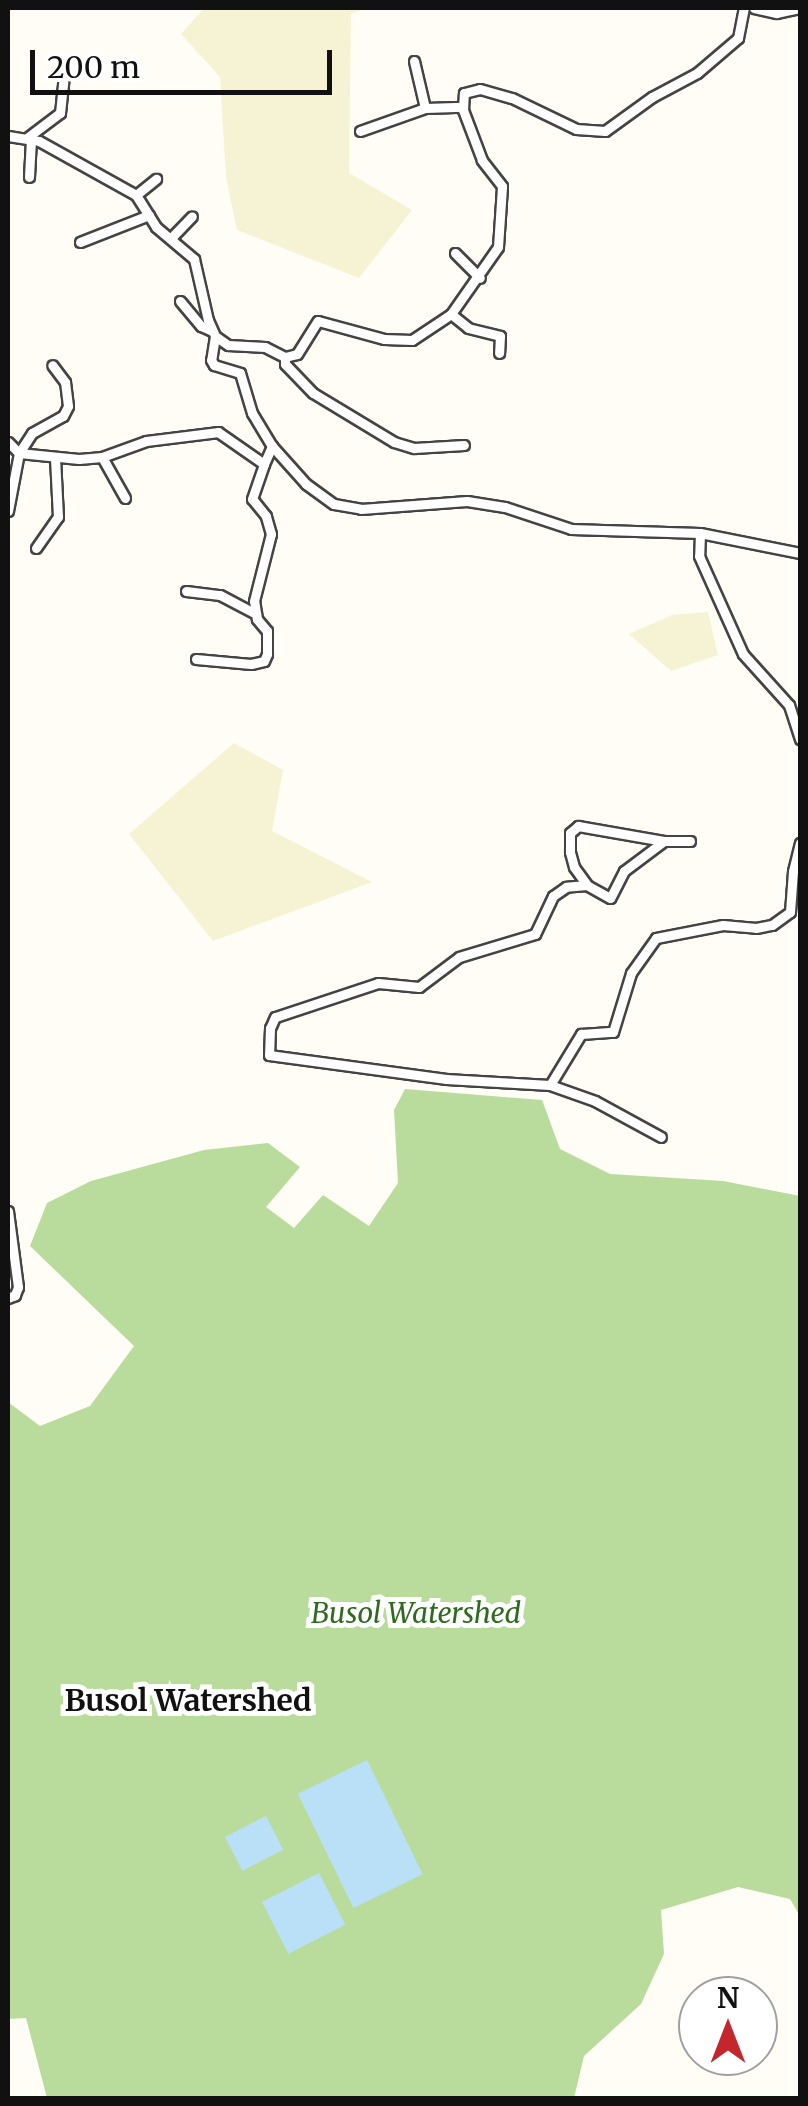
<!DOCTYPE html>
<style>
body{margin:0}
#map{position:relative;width:808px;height:2106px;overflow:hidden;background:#fffdf5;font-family:Merriweather,serif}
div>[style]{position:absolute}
.farmland>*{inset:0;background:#f6f3d4}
.forest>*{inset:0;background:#b9dc9c}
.water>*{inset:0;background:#b9e0f7;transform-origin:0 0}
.roads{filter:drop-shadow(2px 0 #444) drop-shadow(-2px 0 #444) drop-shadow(0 2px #444) drop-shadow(0 -2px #444)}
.street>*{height:9px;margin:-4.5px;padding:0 4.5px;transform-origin:4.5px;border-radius:4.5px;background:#fff}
span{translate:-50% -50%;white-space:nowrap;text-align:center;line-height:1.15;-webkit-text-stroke:10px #fff;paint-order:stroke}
.park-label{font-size:28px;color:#2f6b1f;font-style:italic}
.neighbourhood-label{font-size:30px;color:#111;font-weight:700}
.frame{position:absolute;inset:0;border:10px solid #111;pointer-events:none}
.north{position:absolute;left:678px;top:1976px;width:100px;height:100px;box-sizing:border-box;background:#fff;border:2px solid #a0a0a0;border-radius:50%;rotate:0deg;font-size:28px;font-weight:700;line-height:40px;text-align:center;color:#111}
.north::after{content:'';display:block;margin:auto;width:35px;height:45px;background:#c4262e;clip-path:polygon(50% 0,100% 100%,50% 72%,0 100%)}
.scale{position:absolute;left:30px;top:50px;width:302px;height:45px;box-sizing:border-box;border:5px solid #111;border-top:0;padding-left:12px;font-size:30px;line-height:35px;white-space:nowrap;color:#111;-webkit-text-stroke:8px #fff;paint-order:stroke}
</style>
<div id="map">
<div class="farmland">
<div style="clip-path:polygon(204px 8px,366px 8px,351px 14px,349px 173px,412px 210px,359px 278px,237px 230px,226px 177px,220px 77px,181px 34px)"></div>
<div style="clip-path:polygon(708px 612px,718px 655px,671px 671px,629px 634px,672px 615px)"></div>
<div style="clip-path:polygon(234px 743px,283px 770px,272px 831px,372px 882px,213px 941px,129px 834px)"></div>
</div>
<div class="forest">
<div style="clip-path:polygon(405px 1089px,542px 1100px,560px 1149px,610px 1174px,723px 1181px,800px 1196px,800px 1916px,790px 1899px,738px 1887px,661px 1910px,664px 1954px,641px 2004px,584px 2056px,574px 2098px,47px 2098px,26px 2018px,8px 2019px,8px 1402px,40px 1426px,90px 1406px,134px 1346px,30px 1246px,47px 1203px,91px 1181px,204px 1150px,268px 1143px,300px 1167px,266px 1207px,294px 1228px,323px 1195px,369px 1226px,398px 1183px,394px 1110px)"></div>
</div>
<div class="water">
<div style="left:367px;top:1760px;width:127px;height:77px;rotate:64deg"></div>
<div style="left:266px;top:1816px;width:38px;height:46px;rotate:63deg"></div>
<div style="left:319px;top:1873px;width:58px;height:64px;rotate:63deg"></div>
</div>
<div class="roads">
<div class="street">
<div style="left:754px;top:8px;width:23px;rotate:13deg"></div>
<div style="left:776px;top:13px;width:25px;rotate:-12deg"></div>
<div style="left:414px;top:61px;width:48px;rotate:76.8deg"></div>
<div style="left:360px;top:131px;width:69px;rotate:-19.5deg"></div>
<div style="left:425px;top:108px;width:38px;rotate:-2deg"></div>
<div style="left:8px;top:136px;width:31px;rotate:9deg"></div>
<div style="left:39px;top:141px;width:111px;rotate:29.1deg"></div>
<div style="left:136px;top:195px;width:38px;rotate:58deg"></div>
<div style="left:156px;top:227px;width:50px;rotate:40.1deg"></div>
<div style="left:194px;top:259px;width:63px;rotate:77.1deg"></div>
<div style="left:208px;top:320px;width:17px;rotate:66deg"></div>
<div style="left:215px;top:336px;width:16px;rotate:35deg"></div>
<div style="left:228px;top:345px;width:37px;rotate:3deg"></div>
<div style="left:265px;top:347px;width:22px;rotate:27deg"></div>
<div style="left:285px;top:357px;width:12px;rotate:-14deg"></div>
<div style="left:297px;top:354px;width:39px;rotate:-58deg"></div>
<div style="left:318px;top:321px;width:68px;rotate:15.3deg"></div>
<div style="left:384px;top:339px;width:28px;rotate:2deg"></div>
<div style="left:412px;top:340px;width:47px;rotate:-33.7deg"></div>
<div style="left:451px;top:314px;width:82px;rotate:-55deg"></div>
<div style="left:498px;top:247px;width:61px;rotate:-86.2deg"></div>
<div style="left:502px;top:186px;width:33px;rotate:-128deg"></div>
<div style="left:482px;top:160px;width:53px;rotate:-110.8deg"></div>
<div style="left:463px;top:110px;width:17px;rotate:-87deg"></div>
<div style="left:464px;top:93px;width:16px;rotate:-14deg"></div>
<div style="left:480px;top:89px;width:33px;rotate:16deg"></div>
<div style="left:512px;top:98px;width:71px;rotate:25.8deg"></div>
<div style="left:576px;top:129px;width:29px;rotate:4deg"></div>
<div style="left:605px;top:131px;width:58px;rotate:-35.9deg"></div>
<div style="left:652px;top:97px;width:51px;rotate:-28.1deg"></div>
<div style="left:697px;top:73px;width:54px;rotate:-40.5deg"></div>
<div style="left:738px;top:38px;width:31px;rotate:-79deg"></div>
<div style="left:28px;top:137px;width:40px;rotate:-37deg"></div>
<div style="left:60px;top:113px;width:39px;rotate:-84deg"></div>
<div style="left:29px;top:177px;width:38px;rotate:-87deg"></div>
<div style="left:136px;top:195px;width:26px;rotate:-39deg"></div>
<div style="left:171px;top:238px;width:30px;rotate:-46deg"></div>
<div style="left:80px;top:242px;width:74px;rotate:-21.4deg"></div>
<div style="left:455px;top:253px;width:35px;rotate:45deg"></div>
<div style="left:180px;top:301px;width:33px;rotate:50deg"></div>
<div style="left:201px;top:326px;width:12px;rotate:24deg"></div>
<div style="left:451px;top:314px;width:22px;rotate:39deg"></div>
<div style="left:468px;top:328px;width:33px;rotate:14deg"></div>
<div style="left:500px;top:336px;width:17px;rotate:93deg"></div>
<div style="left:215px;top:336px;width:24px;rotate:99deg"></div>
<div style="left:211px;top:360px;width:6px;rotate:59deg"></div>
<div style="left:214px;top:365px;width:27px;rotate:17deg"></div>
<div style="left:240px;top:373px;width:42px;rotate:73.3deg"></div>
<div style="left:252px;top:413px;width:39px;rotate:59deg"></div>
<div style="left:272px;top:446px;width:51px;rotate:48.2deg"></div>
<div style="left:306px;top:484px;width:34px;rotate:36deg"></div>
<div style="left:334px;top:504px;width:27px;rotate:10deg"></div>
<div style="left:361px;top:509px;width:106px;rotate:-4.3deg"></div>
<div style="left:467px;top:501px;width:38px;rotate:9deg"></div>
<div style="left:505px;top:507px;width:70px;rotate:18.4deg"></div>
<div style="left:571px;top:529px;width:129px;rotate:1.8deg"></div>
<div style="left:700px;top:533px;width:102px;rotate:11.3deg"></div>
<div style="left:285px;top:357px;width:7px;rotate:90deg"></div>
<div style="left:285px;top:364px;width:40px;rotate:46deg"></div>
<div style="left:313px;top:393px;width:95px;rotate:31.2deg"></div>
<div style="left:394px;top:442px;width:21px;rotate:17deg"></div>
<div style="left:414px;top:448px;width:50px;rotate:-3.4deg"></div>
<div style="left:8px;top:442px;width:16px;rotate:45deg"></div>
<div style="left:19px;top:453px;width:60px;rotate:5.7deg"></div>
<div style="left:79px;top:459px;width:23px;rotate:-5deg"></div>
<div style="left:102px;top:457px;width:47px;rotate:-20deg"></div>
<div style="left:146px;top:441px;width:73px;rotate:-7.1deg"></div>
<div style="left:218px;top:432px;width:56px;rotate:34.8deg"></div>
<div style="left:264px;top:464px;width:20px;rotate:-66deg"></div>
<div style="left:102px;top:457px;width:47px;rotate:60.7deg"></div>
<div style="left:8px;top:511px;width:59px;rotate:-79.3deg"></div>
<div style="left:19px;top:453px;width:24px;rotate:-57deg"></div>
<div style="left:32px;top:433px;width:35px;rotate:-29deg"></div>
<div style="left:63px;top:416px;width:11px;rotate:-63deg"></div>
<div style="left:68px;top:406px;width:24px;rotate:-97deg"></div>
<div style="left:65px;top:382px;width:21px;rotate:-127deg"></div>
<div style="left:700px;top:533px;width:23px;rotate:92deg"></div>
<div style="left:699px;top:556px;width:107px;rotate:65.8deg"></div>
<div style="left:743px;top:654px;width:69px;rotate:48deg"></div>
<div style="left:789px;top:705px;width:36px;rotate:72deg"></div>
<div style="left:36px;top:548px;width:38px;rotate:-55deg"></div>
<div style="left:58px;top:517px;width:59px;rotate:-92.9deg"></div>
<div style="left:186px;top:591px;width:34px;rotate:7deg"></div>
<div style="left:220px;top:595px;width:41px;rotate:27.8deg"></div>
<div style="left:196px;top:659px;width:55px;rotate:5.2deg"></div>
<div style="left:251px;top:664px;width:13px;rotate:-13deg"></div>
<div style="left:264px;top:661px;width:8px;rotate:-67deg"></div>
<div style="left:267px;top:654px;width:23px;rotate:-90deg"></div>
<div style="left:267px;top:631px;width:16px;rotate:-130deg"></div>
<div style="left:257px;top:619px;width:18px;rotate:-99deg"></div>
<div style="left:254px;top:601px;width:69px;rotate:-75.8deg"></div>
<div style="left:271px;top:534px;width:19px;rotate:-106deg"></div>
<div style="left:266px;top:516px;width:22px;rotate:-129deg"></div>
<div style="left:252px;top:499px;width:37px;rotate:-71deg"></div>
<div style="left:664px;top:841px;width:50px;rotate:143.1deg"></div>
<div style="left:624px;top:871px;width:30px;rotate:117deg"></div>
<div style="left:610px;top:898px;width:26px;rotate:-151deg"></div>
<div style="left:587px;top:885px;width:21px;rotate:175deg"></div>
<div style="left:566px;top:887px;width:16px;rotate:145deg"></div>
<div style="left:553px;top:896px;width:42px;rotate:115.3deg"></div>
<div style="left:535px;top:934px;width:79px;rotate:163.2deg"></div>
<div style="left:459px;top:957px;width:50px;rotate:143.1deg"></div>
<div style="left:419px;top:987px;width:41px;rotate:-174.4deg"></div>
<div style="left:378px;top:983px;width:108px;rotate:161.7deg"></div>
<div style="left:275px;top:1017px;width:12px;rotate:114deg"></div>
<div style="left:270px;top:1028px;width:27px;rotate:92deg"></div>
<div style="left:269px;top:1055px;width:179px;rotate:7.7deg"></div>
<div style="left:446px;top:1079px;width:104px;rotate:3.3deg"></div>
<div style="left:550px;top:1085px;width:60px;rotate:-58.7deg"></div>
<div style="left:581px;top:1034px;width:32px;rotate:-4deg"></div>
<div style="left:613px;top:1032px;width:62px;rotate:-73deg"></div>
<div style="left:631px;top:973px;width:43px;rotate:-54.5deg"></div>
<div style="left:656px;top:938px;width:68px;rotate:-11deg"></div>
<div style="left:723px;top:925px;width:33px;rotate:5deg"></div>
<div style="left:756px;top:928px;width:16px;rotate:-11deg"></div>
<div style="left:772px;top:925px;width:22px;rotate:-36deg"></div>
<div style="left:790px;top:912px;width:41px;rotate:-85.8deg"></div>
<div style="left:793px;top:871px;width:29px;rotate:-76deg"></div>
<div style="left:587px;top:885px;width:22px;rotate:-126deg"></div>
<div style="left:574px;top:867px;width:16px;rotate:-105deg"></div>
<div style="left:570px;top:852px;width:19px;rotate:-90deg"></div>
<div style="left:570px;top:833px;width:11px;rotate:-41deg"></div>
<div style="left:578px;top:826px;width:87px;rotate:9.9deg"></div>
<div style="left:664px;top:841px;width:26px"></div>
<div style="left:550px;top:1085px;width:48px;rotate:19.6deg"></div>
<div style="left:595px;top:1101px;width:75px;rotate:28.6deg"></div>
<div style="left:8px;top:1211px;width:77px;rotate:82.5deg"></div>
<div style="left:18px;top:1287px;width:9px;rotate:111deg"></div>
<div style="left:15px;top:1295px;width:8px;rotate:157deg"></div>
</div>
</div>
<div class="park-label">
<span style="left:416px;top:1613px">Busol Watershed</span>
</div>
<div class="neighbourhood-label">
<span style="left:188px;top:1700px">Busol Watershed</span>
</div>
<div class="frame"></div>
<div class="north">N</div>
<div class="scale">200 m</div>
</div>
